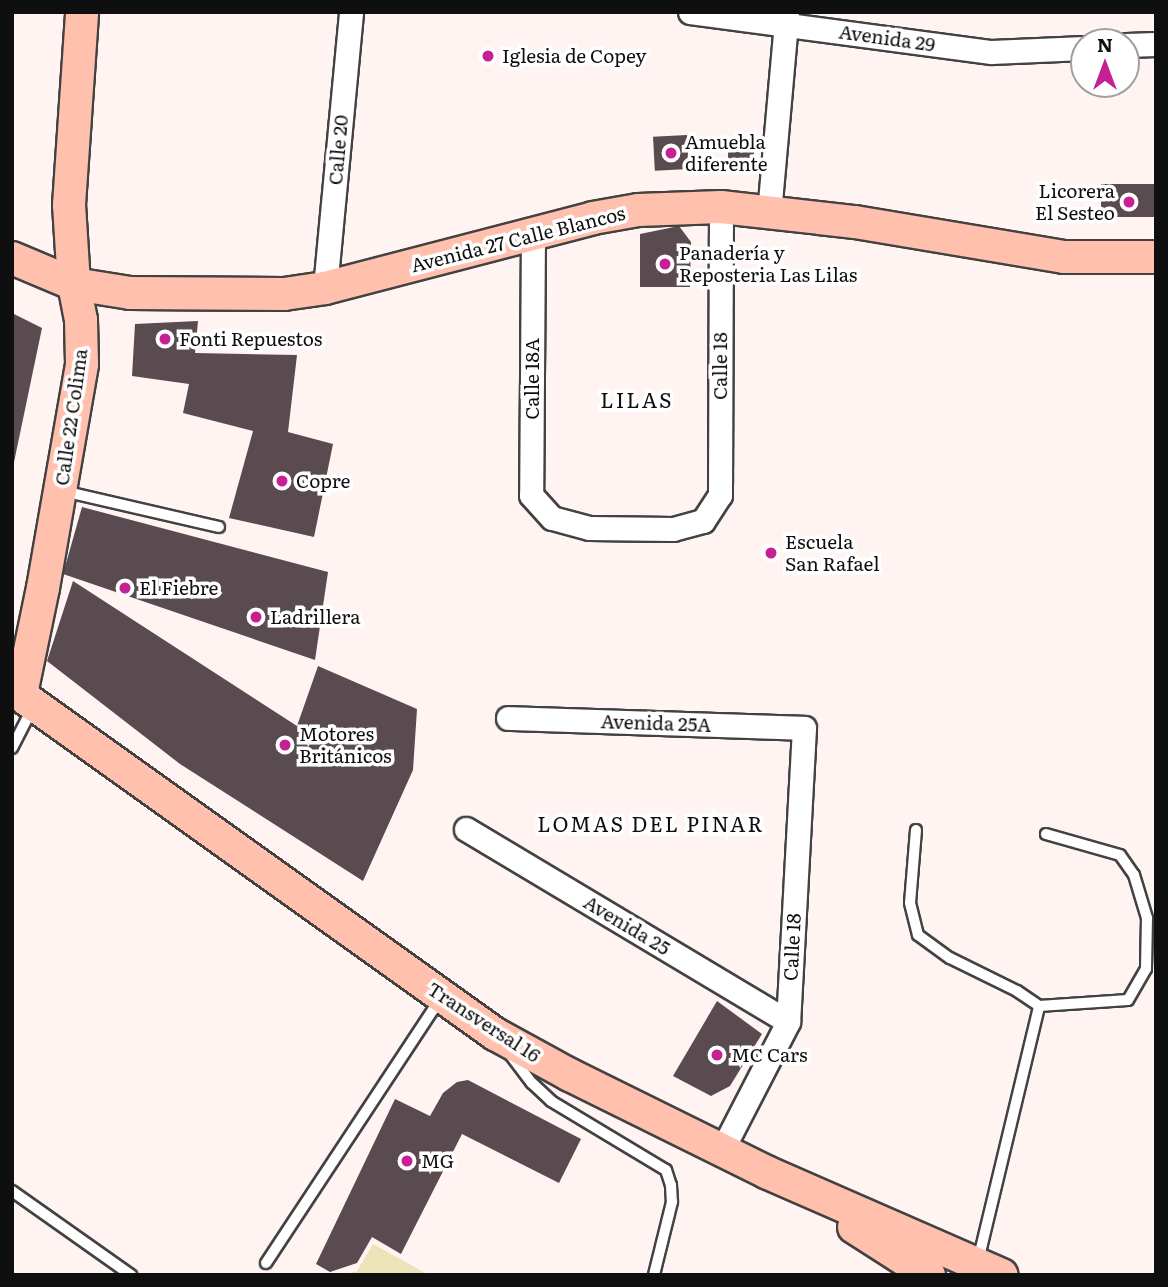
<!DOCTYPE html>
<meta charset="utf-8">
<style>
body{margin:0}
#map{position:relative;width:1168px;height:1287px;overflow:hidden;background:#fff4f2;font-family:Literata,serif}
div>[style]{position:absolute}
.green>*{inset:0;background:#ece3b9}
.building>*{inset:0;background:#594b4f;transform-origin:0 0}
.roads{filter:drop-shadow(2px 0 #424242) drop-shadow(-2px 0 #424242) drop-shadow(0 2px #424242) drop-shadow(0 -2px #424242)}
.lane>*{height:10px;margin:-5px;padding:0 5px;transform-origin:5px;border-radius:5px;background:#fff}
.street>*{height:23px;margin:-11.5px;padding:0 11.5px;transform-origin:11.5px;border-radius:11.5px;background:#fff}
.secondary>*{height:32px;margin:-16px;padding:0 16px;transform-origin:16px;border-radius:16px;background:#ffc1ad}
.dots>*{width:19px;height:19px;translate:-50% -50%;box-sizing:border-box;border:4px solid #fff;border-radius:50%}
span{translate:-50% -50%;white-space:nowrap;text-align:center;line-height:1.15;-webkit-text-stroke:7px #fff;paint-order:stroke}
.street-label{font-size:19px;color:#0f0f0f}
.poi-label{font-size:19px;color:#0f0f0f}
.left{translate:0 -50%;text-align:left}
.right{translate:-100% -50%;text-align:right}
.neighbourhood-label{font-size:21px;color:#0f0f0f;letter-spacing:2px}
.frame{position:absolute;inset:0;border:14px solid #0f0f0f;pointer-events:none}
.north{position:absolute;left:1070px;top:28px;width:70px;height:70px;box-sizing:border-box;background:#fff;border:2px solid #9f9f9f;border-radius:50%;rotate:0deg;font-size:19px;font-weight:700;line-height:28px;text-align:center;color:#0f0f0f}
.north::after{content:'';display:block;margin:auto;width:24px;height:32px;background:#c62192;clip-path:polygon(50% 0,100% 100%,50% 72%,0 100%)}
</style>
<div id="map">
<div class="green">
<div style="clip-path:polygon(373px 1244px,429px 1275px,345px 1275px,357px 1271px)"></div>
</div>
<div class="building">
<div style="left:687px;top:135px;width:34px;height:34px;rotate:87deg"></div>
<div style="left:728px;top:138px;width:26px;height:29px"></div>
<div style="left:1156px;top:184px;width:33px;height:55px;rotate:90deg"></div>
<div style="clip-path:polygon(679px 226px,691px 242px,690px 287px,640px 287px,640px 234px)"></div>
<div style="clip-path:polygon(12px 313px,42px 328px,13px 467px,12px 467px)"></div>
<div style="clip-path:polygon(198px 321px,195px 353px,297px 355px,288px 432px,333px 444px,314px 537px,229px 518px,253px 431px,183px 413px,189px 384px,132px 376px,135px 324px)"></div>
<div style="clip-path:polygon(82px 507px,328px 572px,315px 660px,63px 574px)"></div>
<div style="clip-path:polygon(73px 581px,297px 726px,318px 666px,417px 709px,413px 770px,363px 881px,180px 764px,47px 661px)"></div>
<div style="clip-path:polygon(717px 1001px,762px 1034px,730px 1086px,711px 1096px,673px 1076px)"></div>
<div style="clip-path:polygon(468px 1080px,581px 1139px,559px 1183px,462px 1134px,401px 1254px,372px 1237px,357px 1263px,330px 1272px,316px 1264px,395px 1099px,430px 1116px,443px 1093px,457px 1082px)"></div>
</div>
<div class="roads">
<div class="lane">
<div style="left:63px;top:491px;width:160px;rotate:13deg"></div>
<div style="left:12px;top:748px;width:46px;rotate:-62.9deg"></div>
<div style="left:916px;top:830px;width:73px;rotate:94.7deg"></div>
<div style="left:910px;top:903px;width:33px;rotate:76deg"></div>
<div style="left:918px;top:935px;width:39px;rotate:36deg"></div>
<div style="left:950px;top:958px;width:75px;rotate:26.2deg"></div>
<div style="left:1017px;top:991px;width:27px;rotate:34deg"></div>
<div style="left:509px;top:1053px;width:38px;rotate:53deg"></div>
<div style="left:532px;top:1083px;width:26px;rotate:43deg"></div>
<div style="left:551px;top:1101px;width:134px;rotate:31deg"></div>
<div style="left:666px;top:1170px;width:16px;rotate:72deg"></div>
<div style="left:671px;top:1185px;width:17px;rotate:87deg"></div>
<div style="left:672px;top:1202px;width:75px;rotate:103.9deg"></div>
<div style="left:12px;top:1191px;width:146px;rotate:35.2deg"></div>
<div style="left:978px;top:1261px;width:262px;rotate:-76.5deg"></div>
<div style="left:1039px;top:1006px;width:89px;rotate:-3.9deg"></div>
<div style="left:1128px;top:1000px;width:36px;rotate:-60deg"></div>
<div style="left:1146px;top:969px;width:51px;rotate:-88.9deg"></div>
<div style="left:1147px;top:918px;width:45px;rotate:-106.8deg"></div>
<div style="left:1134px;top:875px;width:24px;rotate:-125deg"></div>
<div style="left:1120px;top:855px;width:77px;rotate:-164.2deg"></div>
<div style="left:266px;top:1263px;width:316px;rotate:-56.6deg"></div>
</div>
<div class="street">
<div style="left:690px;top:12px;width:304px;rotate:7.6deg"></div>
<div style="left:991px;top:52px;width:93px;rotate:-2.5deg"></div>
<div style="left:1126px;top:45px;width:30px;rotate:-2deg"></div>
<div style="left:769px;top:213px;width:202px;rotate:-84.9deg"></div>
<div style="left:533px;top:233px;width:262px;rotate:90.4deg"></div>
<div style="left:531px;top:495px;width:31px;rotate:48deg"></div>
<div style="left:552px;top:518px;width:38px;rotate:15deg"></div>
<div style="left:589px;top:528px;width:84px;rotate:0.7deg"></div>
<div style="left:673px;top:529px;width:31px;rotate:-15deg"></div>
<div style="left:703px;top:521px;width:31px;rotate:-57deg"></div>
<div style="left:720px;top:495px;width:288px;rotate:-89.8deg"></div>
<div style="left:325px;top:288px;width:277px;rotate:-84.6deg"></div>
<div style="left:508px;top:718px;width:296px;rotate:1.9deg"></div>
<div style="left:804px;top:728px;width:294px;rotate:93.1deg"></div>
<div style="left:788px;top:1022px;width:144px;rotate:117.3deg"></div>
<div style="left:466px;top:829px;width:375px;rotate:30.9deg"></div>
</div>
<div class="secondary">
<div style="left:12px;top:258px;width:67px;rotate:22.8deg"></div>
<div style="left:74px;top:284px;width:57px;rotate:9.1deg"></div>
<div style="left:130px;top:293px;width:154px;rotate:0.4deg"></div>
<div style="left:284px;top:294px;width:41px;rotate:-8.3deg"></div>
<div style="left:325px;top:288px;width:277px;rotate:-14.6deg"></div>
<div style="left:593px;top:218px;width:46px;rotate:-10.1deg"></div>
<div style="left:638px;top:210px;width:83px;rotate:-2.1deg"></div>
<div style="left:721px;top:207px;width:135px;rotate:6.4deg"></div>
<div style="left:855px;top:222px;width:212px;rotate:9.5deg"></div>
<div style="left:1064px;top:257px;width:92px"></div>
<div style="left:12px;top:689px;width:594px;rotate:35.54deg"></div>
<div style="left:495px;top:1034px;width:85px;rotate:28.7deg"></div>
<div style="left:570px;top:1075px;width:219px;rotate:26.3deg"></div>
<div style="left:766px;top:1172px;width:257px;rotate:23.6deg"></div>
<div style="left:21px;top:694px;width:108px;rotate:-78.3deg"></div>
<div style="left:43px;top:588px;width:227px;rotate:-80.1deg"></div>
<div style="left:82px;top:364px;width:44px;rotate:-91.3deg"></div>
<div style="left:81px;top:320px;width:37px;rotate:-101deg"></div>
<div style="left:74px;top:284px;width:79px;rotate:-93.6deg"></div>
<div style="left:69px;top:205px;width:193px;rotate:-86.1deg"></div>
<div style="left:854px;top:1227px;width:89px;rotate:32.6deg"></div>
</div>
</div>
<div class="dots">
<div style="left:488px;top:56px;background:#c62192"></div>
<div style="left:671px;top:153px;background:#c62192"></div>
<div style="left:1129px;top:202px;background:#c62192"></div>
<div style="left:665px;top:264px;background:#c62192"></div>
<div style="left:165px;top:339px;background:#c62192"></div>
<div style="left:282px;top:481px;background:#c62192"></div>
<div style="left:771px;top:553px;background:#c62192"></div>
<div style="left:125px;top:588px;background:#c62192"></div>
<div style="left:256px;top:617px;background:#c62192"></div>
<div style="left:285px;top:745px;background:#c62192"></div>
<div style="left:717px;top:1055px;background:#c62192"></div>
<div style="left:407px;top:1161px;background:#c62192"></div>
</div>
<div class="street-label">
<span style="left:887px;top:38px;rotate:8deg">Avenida 29</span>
<span style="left:338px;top:150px;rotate:-85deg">Calle 20</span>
<span style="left:518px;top:239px;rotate:-14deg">Avenida 27 Calle Blancos</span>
<span style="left:720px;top:366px;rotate:-90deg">Calle 18</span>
<span style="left:532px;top:379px;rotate:-90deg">Calle 18A</span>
<span style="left:71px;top:417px;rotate:-82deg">Calle 22 Colima</span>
<span style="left:656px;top:723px;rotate:2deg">Avenida 25A</span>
<span style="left:627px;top:925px;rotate:31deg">Avenida 25</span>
<span style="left:792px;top:947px;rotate:-87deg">Calle 18</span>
<span style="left:484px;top:1022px;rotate:33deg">Transversal 16</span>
</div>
<div class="poi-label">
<span class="left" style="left:502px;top:56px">Iglesia de Copey</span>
<span class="left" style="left:685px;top:153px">Amuebla<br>diferente</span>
<span class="right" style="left:1115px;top:202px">Licorera<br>El Sesteo</span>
<span class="left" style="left:679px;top:264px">Panadería y<br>Reposteria Las Lilas</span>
<span class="left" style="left:179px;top:339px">Fonti Repuestos</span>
<span class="left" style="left:296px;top:481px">Copre</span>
<span class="left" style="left:785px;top:553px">Escuela<br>San Rafael</span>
<span class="left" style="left:139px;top:588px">El Fiebre</span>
<span class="left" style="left:270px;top:617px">Ladrillera</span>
<span class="left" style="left:299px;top:745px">Motores<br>Británicos</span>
<span class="left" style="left:731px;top:1055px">MC Cars</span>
<span class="left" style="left:421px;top:1161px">MG</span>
</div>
<div class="neighbourhood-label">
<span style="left:637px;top:399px">LILAS</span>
<span style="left:651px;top:823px">LOMAS DEL PINAR</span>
</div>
<div class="frame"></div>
<div class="north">N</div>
</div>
